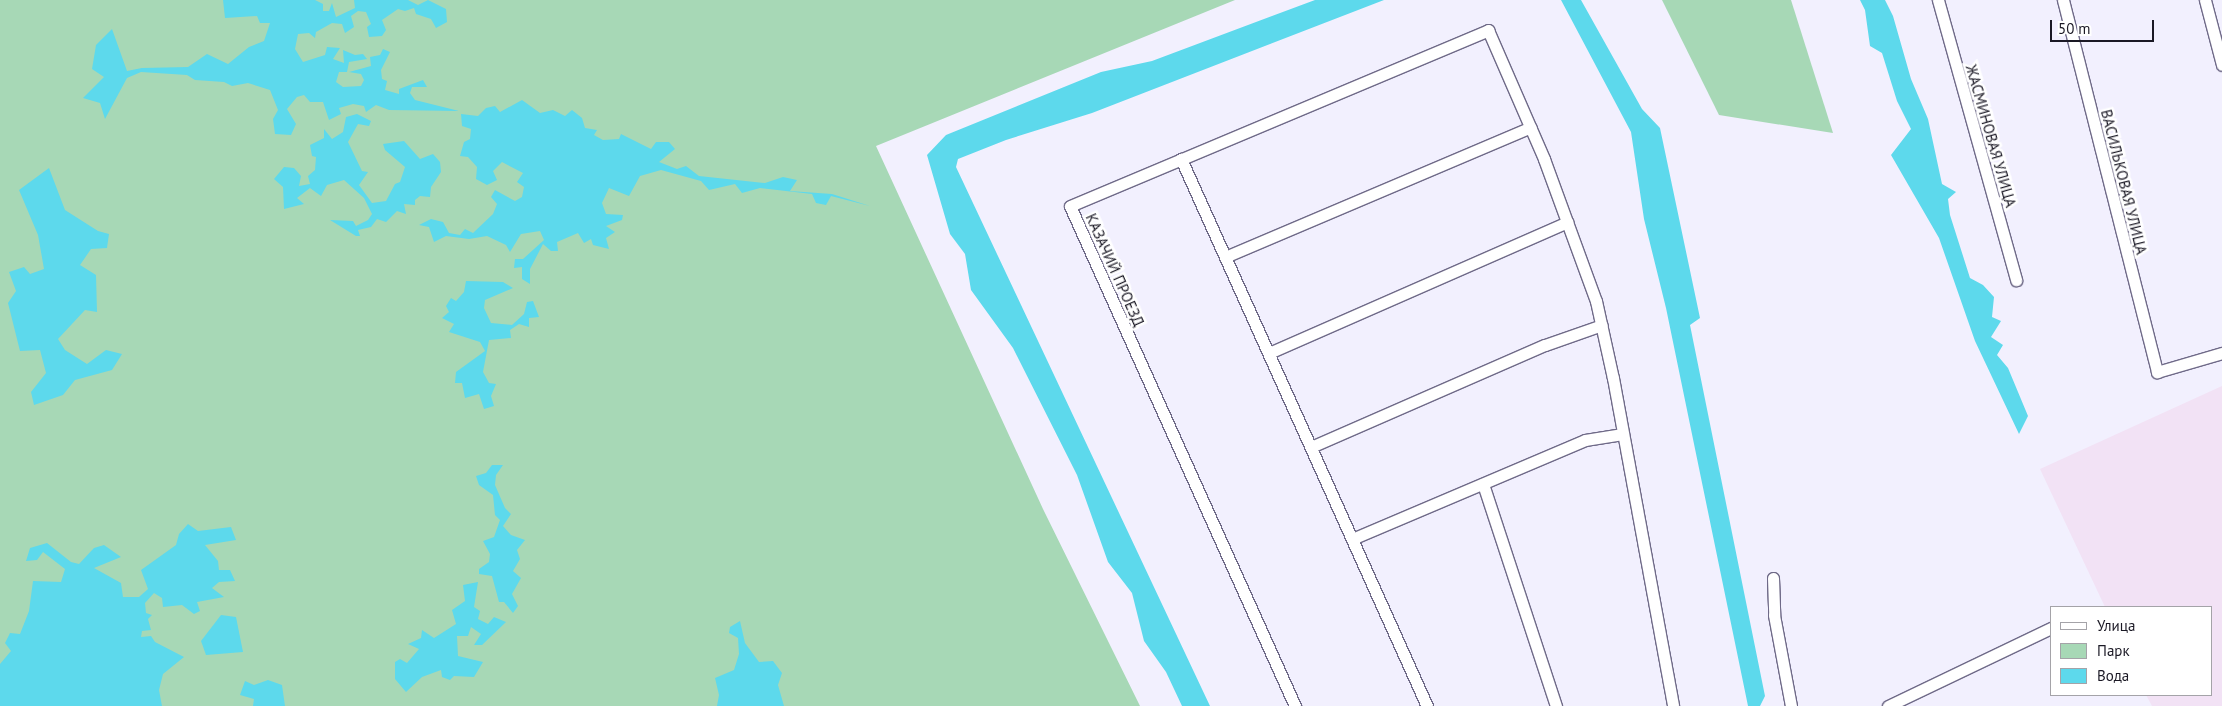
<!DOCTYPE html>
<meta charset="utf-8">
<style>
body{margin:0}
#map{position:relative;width:2222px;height:706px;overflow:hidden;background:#f2f0fe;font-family:"PT Sans",sans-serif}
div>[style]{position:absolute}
.industrial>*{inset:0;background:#f2e2f5}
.green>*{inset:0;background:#a7d8b6}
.water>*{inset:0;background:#5dd9ec}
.roads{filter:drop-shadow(1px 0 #6f6a88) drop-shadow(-1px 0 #6f6a88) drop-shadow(0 1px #6f6a88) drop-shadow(0 -1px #6f6a88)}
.minor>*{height:11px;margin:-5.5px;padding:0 5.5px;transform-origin:5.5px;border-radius:5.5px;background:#fff}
span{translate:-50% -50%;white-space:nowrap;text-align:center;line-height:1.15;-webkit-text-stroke:5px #fff;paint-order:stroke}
.street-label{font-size:15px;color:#1b1925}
.legend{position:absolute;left:2050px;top:606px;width:162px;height:90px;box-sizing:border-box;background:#fff;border:1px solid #a4a3a8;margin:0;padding:6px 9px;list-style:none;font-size:15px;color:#1b1925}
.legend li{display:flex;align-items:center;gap:10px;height:25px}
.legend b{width:25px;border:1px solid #a4a3a8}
.scale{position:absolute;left:2050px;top:20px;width:104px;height:22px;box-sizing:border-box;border:2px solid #1b1925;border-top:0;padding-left:6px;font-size:15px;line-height:18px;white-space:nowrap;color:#1b1925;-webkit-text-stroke:4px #fff;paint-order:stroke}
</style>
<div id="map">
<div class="industrial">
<div style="clip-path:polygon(2222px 386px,2222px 706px,2152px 706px,2146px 695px,2211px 695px,2211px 607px,2105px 607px,2040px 469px)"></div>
</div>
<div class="green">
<div style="clip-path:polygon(0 0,1235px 0,876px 146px,1043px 509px,1140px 706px,0 706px)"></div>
<div style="clip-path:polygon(1662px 0,1791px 0,1833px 133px,1719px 115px)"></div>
</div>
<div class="water">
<div style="clip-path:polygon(223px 0,315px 0,323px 4px,323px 11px,329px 11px,332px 3px,336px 17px,355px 8px,354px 0,408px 0,418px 5px,428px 0,446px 9px,447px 22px,436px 28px,431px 19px,416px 14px,414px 8px,405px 11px,398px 9px,382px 20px,386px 30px,382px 36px,369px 37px,367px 27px,371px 24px,366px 12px,358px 11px,351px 16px,354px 27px,345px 33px,342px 24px,332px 23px,316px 32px,315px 38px,309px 33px,298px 34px,295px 49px,303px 62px,325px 55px,327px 47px,340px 48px,333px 59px,344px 63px,343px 50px,355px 55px,363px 54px,367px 59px,349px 62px,347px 72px,339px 72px,336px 82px,343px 87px,361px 86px,364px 80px,361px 74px,349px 72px,371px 66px,370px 57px,380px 55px,383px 49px,390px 52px,381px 70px,382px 79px,387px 81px,385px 90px,399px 94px,399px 89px,423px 80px,427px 87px,412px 87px,410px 93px,415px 100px,459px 111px,389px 110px,376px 105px,366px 112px,364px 106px,353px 104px,339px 108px,341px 114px,329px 120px,323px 102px,310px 102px,304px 95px,297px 97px,287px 109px,296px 124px,291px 135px,275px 134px,273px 119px,278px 110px,270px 90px,248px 83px,232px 86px,224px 82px,195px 80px,187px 75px,141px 72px,127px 78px,105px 119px,100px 103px,83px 98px,104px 77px,92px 69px,96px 45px,112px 29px,127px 71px,142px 68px,188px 67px,207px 54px,228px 64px,249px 47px,264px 41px,270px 23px,260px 23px,257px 16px,225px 18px)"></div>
<div style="clip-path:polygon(1315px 0,1384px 0,1092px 113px,1006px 140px,958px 159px,956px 167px,1210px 706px,1182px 706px,1166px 672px,1144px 641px,1132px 593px,1108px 562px,1077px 475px,1013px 348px,971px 290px,965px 254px,950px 234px,927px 155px,946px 135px,1101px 72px,1152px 61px)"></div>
<div style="clip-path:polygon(1561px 0,1581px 0,1642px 109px,1660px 128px,1700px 318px,1690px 325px,1765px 696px,1760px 706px,1748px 706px,1666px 308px,1644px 219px,1631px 132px)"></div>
<div style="clip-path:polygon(1860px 0,1885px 0,1893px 16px,1911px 79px,1928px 119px,1942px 184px,1956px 192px,1948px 199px,1950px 215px,1970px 278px,1983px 285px,1994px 297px,1992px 317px,2001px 321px,1991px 337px,2003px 345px,1997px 355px,2008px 368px,2028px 416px,2019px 434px,1975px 341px,1939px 238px,1891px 155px,1911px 129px,1897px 101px,1882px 53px,1870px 46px,1865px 10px)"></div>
<div style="clip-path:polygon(522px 100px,540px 113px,553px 110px,565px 116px,572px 110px,582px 118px,585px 128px,597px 130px,594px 135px,603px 140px,619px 139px,621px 134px,651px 149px,656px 142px,669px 142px,675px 149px,659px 162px,677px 169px,686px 166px,699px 176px,765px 183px,783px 177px,797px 180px,790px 191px,832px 194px,870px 206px,831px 196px,826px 205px,816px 203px,812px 194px,760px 188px,742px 193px,735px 184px,709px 190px,701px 181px,661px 170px,640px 176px,629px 196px,609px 188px,602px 203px,606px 214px,623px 215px,622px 220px,606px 226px,615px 232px,606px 238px,609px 249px,593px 245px,591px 239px,584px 243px,578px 233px,557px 242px,558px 251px,551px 251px,543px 244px,530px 269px,530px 284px,522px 279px,522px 267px,514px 268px,515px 259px,523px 259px,544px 240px,540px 231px,521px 234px,510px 252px,506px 245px,487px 236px,469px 239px,446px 236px,434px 242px,429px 227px,419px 225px,431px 219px,443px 222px,449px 233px,460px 235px,465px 229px,473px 233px,493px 214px,497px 204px,491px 197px,495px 190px,515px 201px,522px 197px,524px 187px,517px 182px,523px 173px,502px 162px,493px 171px,497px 180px,487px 185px,476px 179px,477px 167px,468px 157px,460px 156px,464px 142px,470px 139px,471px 129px,462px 126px,461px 114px,478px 116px,486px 108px,495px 106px,500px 112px)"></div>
<div style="clip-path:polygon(357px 114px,371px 121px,369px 126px,358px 124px,348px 142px,362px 171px,368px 172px,359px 185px,372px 203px,386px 201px,395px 184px,400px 182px,405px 167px,385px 150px,383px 144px,404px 141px,420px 159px,433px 154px,440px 162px,441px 172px,431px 187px,430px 197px,420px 196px,415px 200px,415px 205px,404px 204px,406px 214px,397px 211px,386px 222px,377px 219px,371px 227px,358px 230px,360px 236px,356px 236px,330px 220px,353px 221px,356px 226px,368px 220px,372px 214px,364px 198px,344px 180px,327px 185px,321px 196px,310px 188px,297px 198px,304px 204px,284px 209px,283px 187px,274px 179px,284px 167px,294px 168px,301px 176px,299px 186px,310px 184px,308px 176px,315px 170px,316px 157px,312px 156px,310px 145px,324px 138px,324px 129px,332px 139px,343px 132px,346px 117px)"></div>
<div style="clip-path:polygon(49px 168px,65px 210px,98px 231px,109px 234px,107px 248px,91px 249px,80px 265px,96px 275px,97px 312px,85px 310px,58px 339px,65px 350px,87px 364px,106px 350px,122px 354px,112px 370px,75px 380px,63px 395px,34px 405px,31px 392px,46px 373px,40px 350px,20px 351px,8px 303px,16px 291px,9px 272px,24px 267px,30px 274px,44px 269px,38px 235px,19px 190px)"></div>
<div style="clip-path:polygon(466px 281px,503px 282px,513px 288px,485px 300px,484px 308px,491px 323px,512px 325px,524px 314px,527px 302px,533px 301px,539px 317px,529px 318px,529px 327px,519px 324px,510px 330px,511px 338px,489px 340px,483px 372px,489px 383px,496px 384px,491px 396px,494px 406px,484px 409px,479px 394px,465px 398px,462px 383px,455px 383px,456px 372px,485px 351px,480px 342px,449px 332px,454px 324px,442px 318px,449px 312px,446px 306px,451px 298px,456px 301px,464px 292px)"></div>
<div style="clip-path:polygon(492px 465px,503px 465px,496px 475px,495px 485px,505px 508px,511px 514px,503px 526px,511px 535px,525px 540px,517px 550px,520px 559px,513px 571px,521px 578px,512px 594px,518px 606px,513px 613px,504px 602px,499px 602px,492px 576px,479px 574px,479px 569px,489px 562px,490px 554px,483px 541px,494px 537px,500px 520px,495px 515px,493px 495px,479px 485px,476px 476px,486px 473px)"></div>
<div style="clip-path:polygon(188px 524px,198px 531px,231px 527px,236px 540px,205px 545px,218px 561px,219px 570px,230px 570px,235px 581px,219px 582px,212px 588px,224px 597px,197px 602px,200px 611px,194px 614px,182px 605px,163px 607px,162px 598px,154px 593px,145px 603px,146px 613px,152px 615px,148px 619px,151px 630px,142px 631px,141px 637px,151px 636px,155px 642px,184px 657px,163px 674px,159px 690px,162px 706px,0 706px,0 664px,11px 651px,5px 643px,10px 633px,20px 634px,29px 611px,33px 581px,61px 582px,65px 569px,43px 552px,37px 560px,26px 561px,30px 548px,47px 543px,71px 562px,79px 564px,94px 548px,104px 545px,121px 557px,94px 568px,121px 583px,123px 597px,139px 597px,148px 589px,141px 570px,176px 545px,179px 534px)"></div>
<div style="clip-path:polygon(478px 582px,474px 607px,480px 611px,478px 619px,488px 624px,494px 617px,506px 622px,482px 645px,474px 645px,481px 634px,471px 627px,468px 636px,457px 636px,458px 656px,483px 662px,474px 677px,454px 676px,450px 680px,442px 677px,441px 670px,422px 677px,406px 692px,395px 679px,395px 662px,400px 659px,407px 663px,419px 649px,408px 644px,421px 638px,422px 630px,434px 638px,456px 624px,452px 610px,465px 601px,463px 585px)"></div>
<div style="clip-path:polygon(221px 615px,236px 617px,243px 652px,206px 655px,201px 641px)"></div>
<div style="clip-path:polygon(740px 621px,745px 643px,759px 662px,773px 661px,782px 673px,778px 685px,784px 706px,717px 706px,719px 695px,715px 678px,734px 670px,739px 654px,738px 638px,729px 633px,730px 627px)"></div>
<div style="clip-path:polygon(268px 680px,282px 685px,285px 706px,253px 706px,254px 699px,240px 695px,245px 681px,254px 685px)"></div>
</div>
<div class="roads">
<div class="minor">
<div style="left:1938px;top:0;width:291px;rotate:74.4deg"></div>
<div style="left:2063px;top:0;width:384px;rotate:75.8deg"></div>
<div style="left:2157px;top:372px;width:68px;rotate:-16.3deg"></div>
<div style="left:2205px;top:0;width:67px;rotate:75.3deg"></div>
<div style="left:1181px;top:159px;width:600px;rotate:65.79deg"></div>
<div style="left:1225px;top:257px;width:332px;rotate:-23deg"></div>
<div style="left:1269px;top:353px;width:326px;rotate:-23.7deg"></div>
<div style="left:1311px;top:447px;width:255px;rotate:-23.6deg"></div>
<div style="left:1545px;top:345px;width:60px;rotate:-19.3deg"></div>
<div style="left:1483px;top:484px;width:234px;rotate:71.8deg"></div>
<div style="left:1352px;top:539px;width:253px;rotate:-23deg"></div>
<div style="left:1585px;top:440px;width:38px;rotate:-9deg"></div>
<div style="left:1773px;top:578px;width:37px;rotate:88deg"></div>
<div style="left:1774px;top:615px;width:93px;rotate:79.4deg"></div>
<div style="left:1295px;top:706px;width:548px;rotate:-114.23deg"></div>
<div style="left:1070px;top:206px;width:454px;rotate:-22.8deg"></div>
<div style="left:1488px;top:30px;width:141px;rotate:66.5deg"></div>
<div style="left:1544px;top:159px;width:151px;rotate:69.9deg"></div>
<div style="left:1596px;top:301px;width:79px;rotate:77.6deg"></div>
<div style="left:1613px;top:378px;width:333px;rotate:79.6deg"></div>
<div style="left:1888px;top:706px;width:181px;rotate:-25.6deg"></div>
</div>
</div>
<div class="street-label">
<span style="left:1991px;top:136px;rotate:74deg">ЖАСМИНОВАЯ УЛИЦА</span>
<span style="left:2124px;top:182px;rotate:76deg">ВАСИЛЬКОВАЯ УЛИЦА</span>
<span style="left:1115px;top:270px;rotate:66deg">КАЗАЧИЙ ПРОЕЗД</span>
</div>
<ul class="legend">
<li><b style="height:6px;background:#fff"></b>Улица</li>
<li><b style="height:14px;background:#a7d8b6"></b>Парк</li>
<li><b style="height:14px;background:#5dd9ec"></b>Вода</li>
</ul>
<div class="scale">50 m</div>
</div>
